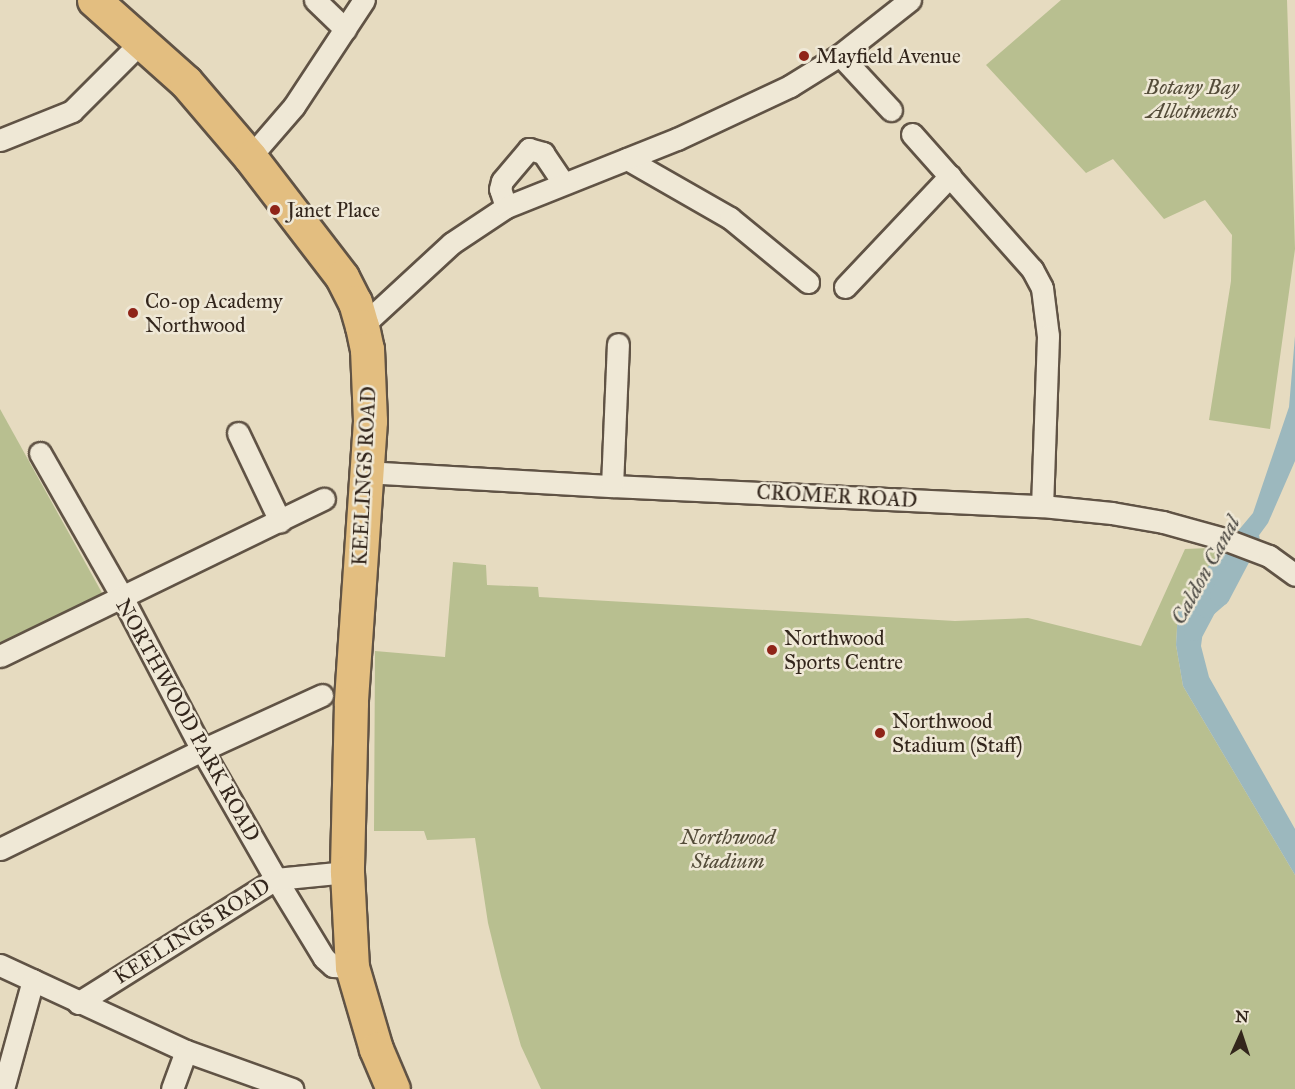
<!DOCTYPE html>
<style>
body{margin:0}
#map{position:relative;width:1295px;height:1089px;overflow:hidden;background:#e6dbc0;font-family:"IM FELL Great Primer",serif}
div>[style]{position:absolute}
.green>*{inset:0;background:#b8bf90}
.water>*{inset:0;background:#9cb8be}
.canal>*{height:20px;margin:-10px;padding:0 10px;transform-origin:10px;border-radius:10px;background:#9cb8be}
.roads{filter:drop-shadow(2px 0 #605345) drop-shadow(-2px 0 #605345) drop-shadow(0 2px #605345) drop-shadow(0 -2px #605345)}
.street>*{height:21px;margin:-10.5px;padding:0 10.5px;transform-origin:10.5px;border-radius:10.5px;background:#efe8d6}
.primary>*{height:33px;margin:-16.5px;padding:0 16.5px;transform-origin:16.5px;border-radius:16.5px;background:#e3be80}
.dots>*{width:16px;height:16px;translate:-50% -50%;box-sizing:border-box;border:3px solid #efe8d6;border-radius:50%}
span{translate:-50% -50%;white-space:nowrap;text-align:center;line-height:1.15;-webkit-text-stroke:5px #efe8d6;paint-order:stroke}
.poi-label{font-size:21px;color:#33261c}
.left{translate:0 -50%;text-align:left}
.park-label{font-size:21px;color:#544c39;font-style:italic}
.street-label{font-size:21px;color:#33261c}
.water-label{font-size:22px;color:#4d4a44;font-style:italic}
.north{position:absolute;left:1211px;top:1005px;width:60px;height:60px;-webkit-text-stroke:4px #efe8d6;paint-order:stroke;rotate:3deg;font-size:16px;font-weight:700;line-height:24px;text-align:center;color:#33261c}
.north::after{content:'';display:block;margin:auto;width:21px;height:27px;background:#33261c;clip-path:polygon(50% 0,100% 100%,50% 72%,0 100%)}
</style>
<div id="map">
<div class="green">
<div style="clip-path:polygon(1061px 0,1287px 0,1295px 249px,1270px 429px,1209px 420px,1231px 281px,1232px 235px,1205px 200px,1164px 219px,1113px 159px,1086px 173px,986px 65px)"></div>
<div style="clip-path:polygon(0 409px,106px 600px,0 649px)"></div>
<div style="clip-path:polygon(1209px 548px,1220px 553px,1178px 611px,1176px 645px,1183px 686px,1295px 875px,1295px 1089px,541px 1089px,521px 1046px,501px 976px,488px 923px,475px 838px,427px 840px,424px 831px,374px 831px,375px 651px,445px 657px,453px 562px,486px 565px,487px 585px,538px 587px,539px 597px,955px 621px,1028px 618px,1141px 646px,1185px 549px)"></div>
</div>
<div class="water">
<div style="clip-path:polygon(1295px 336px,1295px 461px,1268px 523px,1206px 608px,1201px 646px,1209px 677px,1295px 829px,1295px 875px,1183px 686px,1176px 645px,1178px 611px,1206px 569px,1253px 513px,1289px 407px)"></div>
</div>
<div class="canal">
<div style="left:1194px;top:631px;width:26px;rotate:-62deg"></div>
<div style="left:1206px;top:608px;width:18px;rotate:-41deg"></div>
<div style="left:1220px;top:596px;width:64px;rotate:-62.2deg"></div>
</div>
<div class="roads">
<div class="street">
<div style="left:315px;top:0;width:42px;rotate:44deg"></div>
<div style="left:840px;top:55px;width:75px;rotate:47.2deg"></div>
<div style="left:912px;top:134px;width:181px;rotate:48.4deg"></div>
<div style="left:1032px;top:269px;width:21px;rotate:62deg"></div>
<div style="left:1042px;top:288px;width:48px;rotate:82.9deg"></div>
<div style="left:1048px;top:336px;width:170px;rotate:92deg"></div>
<div style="left:0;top:140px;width:78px;rotate:-21.9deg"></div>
<div style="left:72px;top:111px;width:99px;rotate:-45deg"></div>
<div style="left:250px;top:157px;width:67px;rotate:-49.2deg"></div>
<div style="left:294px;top:106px;width:127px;rotate:-56.6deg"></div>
<div style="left:627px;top:159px;width:119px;rotate:29.8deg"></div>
<div style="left:730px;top:218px;width:101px;rotate:39.4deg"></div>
<div style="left:506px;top:207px;width:19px;rotate:-108deg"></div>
<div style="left:500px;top:189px;width:8px;rotate:-76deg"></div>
<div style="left:502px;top:181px;width:42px;rotate:-49.8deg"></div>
<div style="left:529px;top:149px;width:15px;rotate:16deg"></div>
<div style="left:543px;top:153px;width:36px;rotate:56deg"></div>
<div style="left:845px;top:287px;width:153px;rotate:-46.6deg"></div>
<div style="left:362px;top:326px;width:122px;rotate:-42.7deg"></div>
<div style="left:452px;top:243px;width:65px;rotate:-33.7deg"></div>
<div style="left:506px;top:207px;width:184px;rotate:-21.7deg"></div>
<div style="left:677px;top:139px;width:125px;rotate:-25.1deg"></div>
<div style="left:790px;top:86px;width:59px;rotate:-31.8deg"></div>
<div style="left:840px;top:55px;width:89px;rotate:-38.2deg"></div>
<div style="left:238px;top:433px;width:98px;rotate:64.5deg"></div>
<div style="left:40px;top:453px;width:166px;rotate:60.3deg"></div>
<div style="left:122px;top:597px;width:173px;rotate:62.4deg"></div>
<div style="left:202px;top:750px;width:149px;rotate:60.2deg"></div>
<div style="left:276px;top:879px;width:92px;rotate:58.7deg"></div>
<div style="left:324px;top:958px;width:12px;rotate:42deg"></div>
<div style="left:333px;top:966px;width:19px;rotate:3deg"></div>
<div style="left:366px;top:472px;width:246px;rotate:3.3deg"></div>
<div style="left:612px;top:486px;width:430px;rotate:2.7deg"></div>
<div style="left:1042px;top:506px;width:70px;rotate:5.7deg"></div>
<div style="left:1112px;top:513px;width:52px;rotate:10deg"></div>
<div style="left:1163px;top:522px;width:63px;rotate:15.6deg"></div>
<div style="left:1224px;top:539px;width:48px;rotate:20.7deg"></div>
<div style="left:1269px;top:556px;width:32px;rotate:36deg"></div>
<div style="left:612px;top:486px;width:142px;rotate:-87.6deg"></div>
<div style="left:0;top:656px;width:360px;rotate:-25.9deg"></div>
<div style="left:0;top:849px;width:225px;rotate:-26.1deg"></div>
<div style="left:202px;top:750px;width:132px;rotate:-24.6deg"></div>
<div style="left:0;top:965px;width:205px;rotate:24.8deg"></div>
<div style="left:186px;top:1051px;width:113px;rotate:19.7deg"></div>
<div style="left:78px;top:1003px;width:234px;rotate:-32.1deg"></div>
<div style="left:276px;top:879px;width:71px;rotate:-5.6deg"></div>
<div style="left:3px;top:1089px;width:113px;rotate:-74.6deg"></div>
<div style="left:172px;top:1089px;width:40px;rotate:-69.8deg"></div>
</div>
<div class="primary">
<div style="left:94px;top:0;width:123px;rotate:41.7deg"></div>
<div style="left:186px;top:82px;width:99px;rotate:49.5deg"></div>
<div style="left:250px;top:157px;width:151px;rotate:52.5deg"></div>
<div style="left:342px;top:277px;width:28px;rotate:63deg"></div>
<div style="left:355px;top:302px;width:25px;rotate:74deg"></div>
<div style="left:362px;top:326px;width:24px;rotate:78deg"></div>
<div style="left:367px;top:349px;width:72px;rotate:87.6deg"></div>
<div style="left:370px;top:421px;width:283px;rotate:93.9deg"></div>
<div style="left:351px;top:703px;width:169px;rotate:91.4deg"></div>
<div style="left:347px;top:872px;width:95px;rotate:87deg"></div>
<div style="left:352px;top:967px;width:85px;rotate:73.7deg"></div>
<div style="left:376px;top:1049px;width:43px;rotate:67deg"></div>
</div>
</div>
<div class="dots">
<div style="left:804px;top:56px;background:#8f2418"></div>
<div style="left:275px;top:210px;background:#8f2418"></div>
<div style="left:133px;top:313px;background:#8f2418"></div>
<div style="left:772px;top:650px;background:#8f2418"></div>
<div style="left:880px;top:733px;background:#8f2418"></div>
</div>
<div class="poi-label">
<span class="left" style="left:816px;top:56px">Mayfield Avenue</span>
<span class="left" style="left:287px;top:210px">Janet Place</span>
<span class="left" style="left:145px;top:313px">Co-op Academy<br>Northwood</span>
<span class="left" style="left:784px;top:650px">Northwood<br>Sports Centre</span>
<span class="left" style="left:892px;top:733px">Northwood<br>Stadium (Staff)</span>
</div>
<div class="park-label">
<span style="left:1192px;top:99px">Botany Bay<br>Allotments</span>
<span style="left:728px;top:849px">Northwood<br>Stadium</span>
</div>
<div class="street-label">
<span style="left:364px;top:476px;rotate:-87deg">KEELINGS ROAD</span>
<span style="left:837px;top:496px;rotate:3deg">CROMER ROAD</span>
<span style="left:188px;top:720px;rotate:61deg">NORTHWOOD PARK ROAD</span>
<span style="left:192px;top:931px;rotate:-32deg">KEELINGS ROAD</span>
</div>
<div class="water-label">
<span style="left:1205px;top:570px;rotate:-61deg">Caldon Canal</span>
</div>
<div class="north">N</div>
</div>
